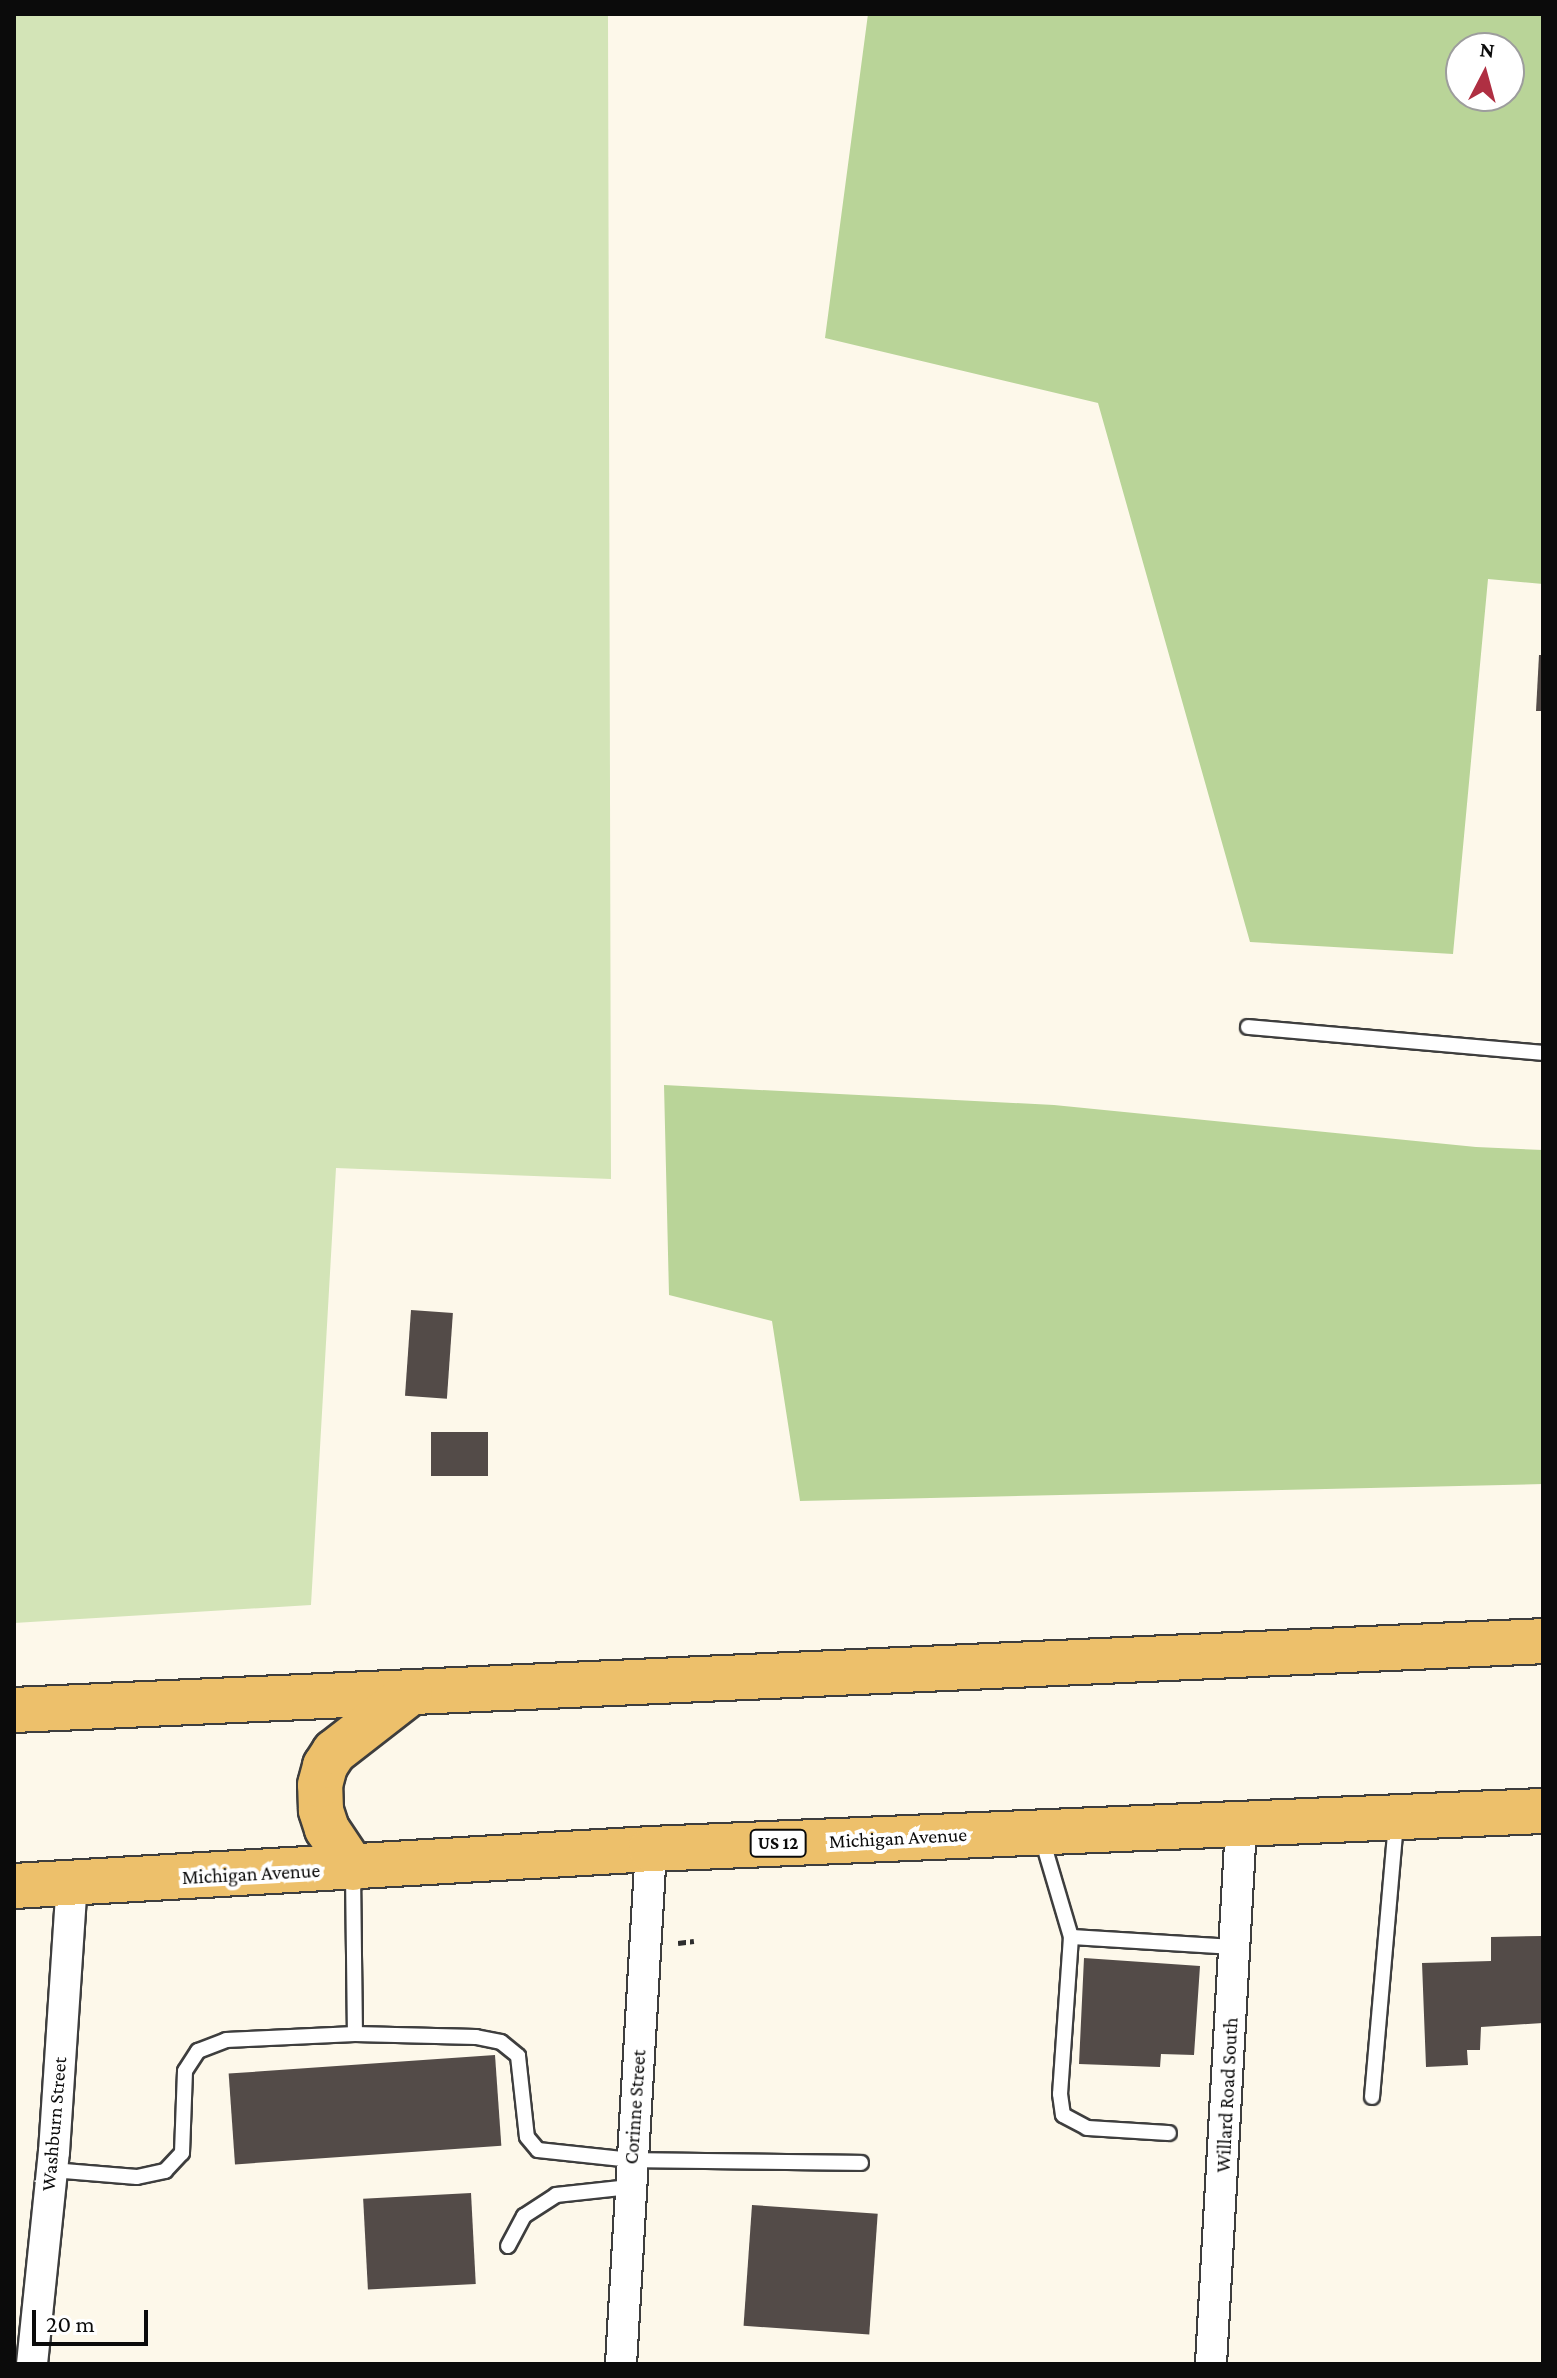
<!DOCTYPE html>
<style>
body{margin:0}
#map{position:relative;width:1557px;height:2378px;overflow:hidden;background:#fdf8ea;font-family:"Crimson Pro",serif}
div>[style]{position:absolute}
.green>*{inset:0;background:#d3e4b7}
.forest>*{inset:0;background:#b9d498}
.building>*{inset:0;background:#534b48;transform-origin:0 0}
.path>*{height:5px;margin-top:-2.5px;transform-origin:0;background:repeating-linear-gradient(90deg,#2d2d2d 0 8px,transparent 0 12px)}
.roads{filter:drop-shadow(2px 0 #3e3e3e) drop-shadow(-2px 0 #3e3e3e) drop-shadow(0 2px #3e3e3e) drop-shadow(0 -2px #3e3e3e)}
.service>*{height:14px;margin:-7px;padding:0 7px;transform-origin:7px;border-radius:7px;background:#fff}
.minor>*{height:30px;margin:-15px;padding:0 15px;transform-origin:15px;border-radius:15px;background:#fff}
.primary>*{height:44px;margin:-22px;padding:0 22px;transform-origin:22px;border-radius:22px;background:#edc06b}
span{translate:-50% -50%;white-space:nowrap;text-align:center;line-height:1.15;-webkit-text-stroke:8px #fff;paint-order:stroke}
.shield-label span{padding:2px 6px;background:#fff;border:2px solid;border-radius:6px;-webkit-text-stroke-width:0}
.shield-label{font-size:18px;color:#0b0b0b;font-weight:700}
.street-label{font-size:20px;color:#0b0b0b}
.frame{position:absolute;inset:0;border:16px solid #0b0b0b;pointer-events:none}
.north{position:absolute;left:1445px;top:32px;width:80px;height:80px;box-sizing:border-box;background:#fff;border:2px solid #9d9d9d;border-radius:50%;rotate:6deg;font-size:22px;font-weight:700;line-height:32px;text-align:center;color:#0b0b0b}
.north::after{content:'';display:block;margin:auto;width:28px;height:36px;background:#af2f42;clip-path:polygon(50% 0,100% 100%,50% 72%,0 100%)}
.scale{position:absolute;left:32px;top:2310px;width:116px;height:36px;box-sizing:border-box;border:4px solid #0b0b0b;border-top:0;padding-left:10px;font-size:24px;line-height:28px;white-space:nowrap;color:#0b0b0b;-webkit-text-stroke:6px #fff;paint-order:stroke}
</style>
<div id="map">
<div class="green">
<div style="clip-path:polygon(14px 14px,608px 14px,611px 1179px,336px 1168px,311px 1605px,14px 1623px)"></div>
</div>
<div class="forest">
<div style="clip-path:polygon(evenodd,868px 14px,1543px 14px,1543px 584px,1488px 579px,1453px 954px,1250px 942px,1098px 403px,825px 338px,868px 14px,1461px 48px,1509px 48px,1509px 96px,1461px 96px,1461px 48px)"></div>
<div style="clip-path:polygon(664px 1085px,1054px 1105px,1476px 1147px,1543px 1150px,1543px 1484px,800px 1501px,772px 1321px,669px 1295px)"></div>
</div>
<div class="building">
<div style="clip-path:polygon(1539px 655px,1543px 655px,1543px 711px,1536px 711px)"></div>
<div style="left:411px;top:1310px;width:42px;height:86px;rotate:4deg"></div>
<div style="left:431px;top:1432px;width:57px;height:44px"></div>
<div style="clip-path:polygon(1543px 1936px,1543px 2023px,1481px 2027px,1480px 2050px,1467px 2050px,1468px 2065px,1426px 2067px,1422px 1963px,1491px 1961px,1491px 1937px)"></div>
<div style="clip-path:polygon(1084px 1958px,1200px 1966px,1194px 2055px,1161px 2054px,1160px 2067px,1079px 2064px)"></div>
<div style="left:495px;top:2055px;width:91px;height:267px;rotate:86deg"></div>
<div style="left:471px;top:2193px;width:91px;height:108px;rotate:87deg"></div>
<div style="left:752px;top:2205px;width:126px;height:121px;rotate:4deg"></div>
</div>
<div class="path">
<div style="left:678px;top:1943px;width:16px;rotate:-7deg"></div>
</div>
<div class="roads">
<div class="service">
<div style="left:1248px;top:1027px;width:296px;rotate:5deg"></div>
<div style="left:1042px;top:1839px;width:102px;rotate:73.5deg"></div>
<div style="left:1071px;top:1937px;width:164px;rotate:3.5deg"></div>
<div style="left:353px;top:1873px;width:161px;rotate:89.3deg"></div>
<div style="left:1071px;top:1937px;width:157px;rotate:94deg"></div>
<div style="left:1060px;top:2094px;width:21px;rotate:82deg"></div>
<div style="left:1063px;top:2115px;width:27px;rotate:28deg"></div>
<div style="left:1087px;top:2128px;width:82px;rotate:3.5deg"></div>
<div style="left:1372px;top:2097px;width:275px;rotate:-85deg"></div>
<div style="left:52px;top:2170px;width:85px;rotate:4.7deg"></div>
<div style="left:137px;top:2177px;width:29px;rotate:-12deg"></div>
<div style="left:165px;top:2171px;width:25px;rotate:-47deg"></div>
<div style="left:182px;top:2153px;width:82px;rotate:-87.9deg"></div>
<div style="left:185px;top:2071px;width:24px;rotate:-57deg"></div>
<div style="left:198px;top:2051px;width:30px;rotate:-21deg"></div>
<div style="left:226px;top:2040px;width:129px;rotate:-2.7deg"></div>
<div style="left:355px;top:2034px;width:121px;rotate:1.4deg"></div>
<div style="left:476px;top:2037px;width:25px;rotate:11deg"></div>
<div style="left:501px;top:2042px;width:22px;rotate:39deg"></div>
<div style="left:518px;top:2056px;width:81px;rotate:83.7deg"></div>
<div style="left:527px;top:2137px;width:17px;rotate:50deg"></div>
<div style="left:538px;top:2150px;width:94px;rotate:6.1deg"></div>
<div style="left:631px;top:2160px;width:230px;rotate:0.7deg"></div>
<div style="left:508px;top:2246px;width:34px;rotate:-62deg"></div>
<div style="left:524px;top:2216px;width:38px;rotate:-33deg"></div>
<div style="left:556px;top:2195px;width:74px;rotate:-6.2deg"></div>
</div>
<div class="minor">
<div style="left:32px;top:2364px;width:213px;rotate:-84.1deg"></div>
<div style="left:54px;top:2152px;width:270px;rotate:-86.2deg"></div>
<div style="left:621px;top:2364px;width:516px;rotate:-86.67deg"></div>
<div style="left:1211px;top:2364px;width:539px;rotate:-86.81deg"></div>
</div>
<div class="primary">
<div style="left:14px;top:1710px;width:1531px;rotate:-2.58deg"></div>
<div style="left:353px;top:1868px;width:47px;rotate:-123.7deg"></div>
<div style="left:327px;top:1829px;width:20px;rotate:-108deg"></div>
<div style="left:321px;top:1810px;width:25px;rotate:-92deg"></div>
<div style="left:320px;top:1785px;width:20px;rotate:-75deg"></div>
<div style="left:325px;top:1766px;width:17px;rotate:-57deg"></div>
<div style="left:334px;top:1752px;width:96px;rotate:-37.8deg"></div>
<div style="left:14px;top:1886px;width:638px;rotate:-3.32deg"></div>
<div style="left:651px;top:1849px;width:893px;rotate:-2.44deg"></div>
</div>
</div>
<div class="shield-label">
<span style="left:778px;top:1843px">US 12</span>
</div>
<div class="street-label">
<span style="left:898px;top:1838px;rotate:-3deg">Michigan Avenue</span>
<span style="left:251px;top:1874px;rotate:-3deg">Michigan Avenue</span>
<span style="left:1227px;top:2095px;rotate:-87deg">Willard Road South</span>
<span style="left:635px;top:2107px;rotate:-86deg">Corinne Street</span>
<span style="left:54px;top:2124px;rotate:-85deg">Washburn Street</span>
</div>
<div class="frame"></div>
<div class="north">N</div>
<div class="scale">20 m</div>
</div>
